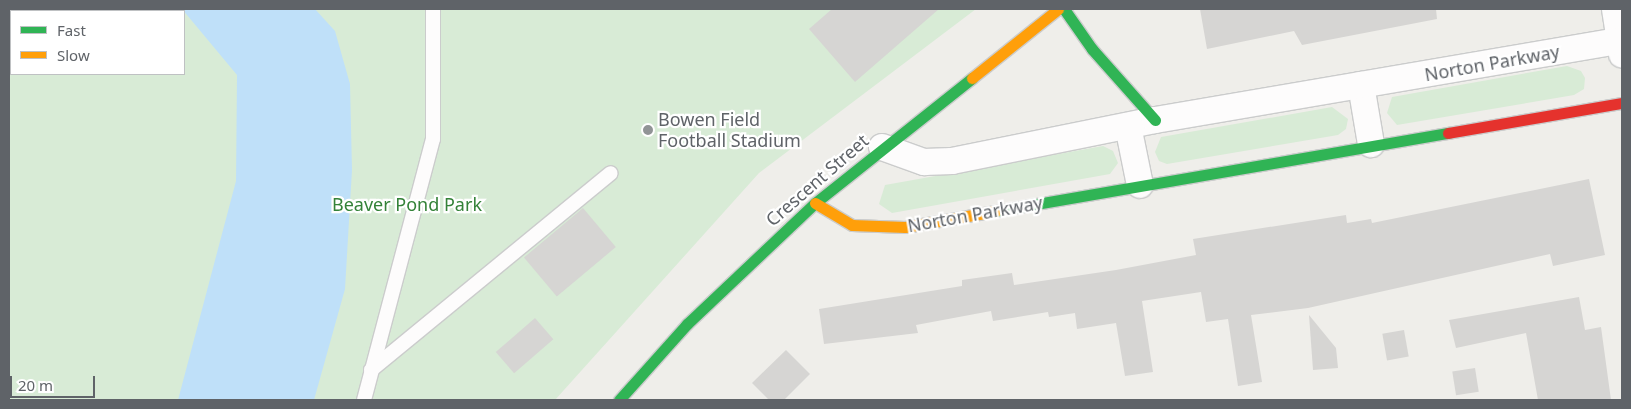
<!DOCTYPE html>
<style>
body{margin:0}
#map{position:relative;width:1631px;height:409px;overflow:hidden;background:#efeeea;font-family:"Noto Sans",sans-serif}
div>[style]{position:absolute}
.green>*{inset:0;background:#d8ebd6}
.water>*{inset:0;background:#bfe0f9}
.building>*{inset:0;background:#d6d5d3;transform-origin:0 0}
.roads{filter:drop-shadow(1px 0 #cbcccc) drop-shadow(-1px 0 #cbcccc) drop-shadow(0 1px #cbcccc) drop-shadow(0 -1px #cbcccc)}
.lane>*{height:14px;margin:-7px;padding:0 7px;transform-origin:7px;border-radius:7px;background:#fdfcfc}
.street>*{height:26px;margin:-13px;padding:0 13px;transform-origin:13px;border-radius:13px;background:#fdfcfc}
.fast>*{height:11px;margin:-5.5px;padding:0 5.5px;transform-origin:5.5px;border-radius:5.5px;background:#30b455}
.slow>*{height:11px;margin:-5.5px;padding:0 5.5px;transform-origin:5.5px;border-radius:5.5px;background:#ff9f0a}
.jam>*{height:11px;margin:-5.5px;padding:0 5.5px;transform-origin:5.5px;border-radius:5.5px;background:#e5322d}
.dots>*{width:14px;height:14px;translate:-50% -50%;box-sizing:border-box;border:2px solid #fff;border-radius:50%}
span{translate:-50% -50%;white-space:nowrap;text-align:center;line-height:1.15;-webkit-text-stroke:4.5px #fff;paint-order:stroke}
.street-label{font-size:18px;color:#5f6368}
.poi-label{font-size:18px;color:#5f6368}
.left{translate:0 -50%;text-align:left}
.park-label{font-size:18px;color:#348238}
.frame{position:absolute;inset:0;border:10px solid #5f6368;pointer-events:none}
.legend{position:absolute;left:10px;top:10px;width:175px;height:65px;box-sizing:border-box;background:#fff;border:1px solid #bfc1c3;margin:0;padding:6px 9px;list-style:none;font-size:15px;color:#5f6368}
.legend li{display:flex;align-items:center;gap:10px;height:25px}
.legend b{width:25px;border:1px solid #bfc1c3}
.scale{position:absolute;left:10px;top:376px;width:85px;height:22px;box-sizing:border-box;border:2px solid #5f6368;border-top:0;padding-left:6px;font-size:15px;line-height:18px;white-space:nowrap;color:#5f6368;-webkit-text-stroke:4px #fff;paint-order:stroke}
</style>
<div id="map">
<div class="green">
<div style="clip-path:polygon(evenodd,9px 9px,976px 9px,759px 173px,555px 400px,9px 400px,9px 9px,11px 11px,184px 11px,184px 74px,11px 74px,11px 11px)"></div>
<div style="clip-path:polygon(1567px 66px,1581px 71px,1585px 78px,1584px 89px,1574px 95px,1397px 125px,1387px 113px,1392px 97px)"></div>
<div style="clip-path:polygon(1332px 107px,1348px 119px,1346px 129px,1338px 135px,1167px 164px,1159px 161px,1155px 152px,1161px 137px)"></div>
<div style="clip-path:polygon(1103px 146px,1113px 151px,1118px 163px,1110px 174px,892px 213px,879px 204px,885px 185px)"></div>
</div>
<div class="water">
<div style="clip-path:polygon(182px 9px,315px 9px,335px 31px,350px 84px,352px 170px,345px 289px,314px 400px,178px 400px,236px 181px,237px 75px)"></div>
</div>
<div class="building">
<div style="clip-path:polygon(832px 9px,939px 9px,855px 82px,809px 29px)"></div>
<div style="clip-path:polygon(1200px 9px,1436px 9px,1437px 19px,1302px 45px,1294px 31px,1207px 49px)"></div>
<div style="clip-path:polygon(1589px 179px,1605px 255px,1553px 266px,1550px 254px,1308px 308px,1251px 315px,1262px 382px,1238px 386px,1228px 319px,1206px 322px,1201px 292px,1142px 301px,1153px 372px,1125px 376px,1116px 323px,1077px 329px,1075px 313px,1049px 317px,1048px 312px,993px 321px,991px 311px,916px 325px,918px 333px,824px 344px,819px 309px,962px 286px,962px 280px,1012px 273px,1014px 285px,1116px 270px,1196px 255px,1193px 239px,1346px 215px,1347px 223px,1371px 219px,1372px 223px)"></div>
<div style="left:583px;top:208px;width:51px;height:77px;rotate:50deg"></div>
<div style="clip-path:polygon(1579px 297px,1585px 330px,1601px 327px,1611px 400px,1538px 400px,1526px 333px,1456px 348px,1449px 320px)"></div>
<div style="clip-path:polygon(1309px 315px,1336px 348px,1338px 368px,1313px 370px)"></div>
<div style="left:535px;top:318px;width:28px;height:52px;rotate:49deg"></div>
<div style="left:1404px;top:330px;width:27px;height:22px;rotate:80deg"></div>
<div style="clip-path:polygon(786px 350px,810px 374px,784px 400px,769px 400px,752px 383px)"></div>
<div style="left:1475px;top:368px;width:24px;height:23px;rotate:81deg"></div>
</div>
<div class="roads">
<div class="lane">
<div style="left:371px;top:370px;width:310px;rotate:-39.4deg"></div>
<div style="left:364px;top:400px;width:270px;rotate:-75.2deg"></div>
<div style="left:433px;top:139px;width:130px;rotate:-90deg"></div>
</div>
<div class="street">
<div style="left:1615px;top:9px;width:46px;rotate:81.2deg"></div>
<div style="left:1361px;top:85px;width:60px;rotate:80.4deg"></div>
<div style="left:1128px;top:126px;width:60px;rotate:78.5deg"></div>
<div style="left:882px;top:147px;width:45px;rotate:19.7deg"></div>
<div style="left:924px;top:162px;width:28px;rotate:-2deg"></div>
<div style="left:952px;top:161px;width:207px;rotate:-11.4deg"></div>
<div style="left:1155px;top:120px;width:474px;rotate:-9.7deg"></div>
</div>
<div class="fast">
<div style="left:1064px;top:9px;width:49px;rotate:55deg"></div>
<div style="left:1092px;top:49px;width:95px;rotate:48.4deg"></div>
<div style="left:996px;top:211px;width:459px;rotate:-9.8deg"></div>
<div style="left:619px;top:400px;width:102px;rotate:-48.2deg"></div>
<div style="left:687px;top:324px;width:176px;rotate:-43.4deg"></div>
<div style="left:815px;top:203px;width:201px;rotate:-38.5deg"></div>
</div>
<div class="slow">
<div style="left:972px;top:78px;width:110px;rotate:-38.7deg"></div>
<div style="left:815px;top:203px;width:43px;rotate:30.7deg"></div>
<div style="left:852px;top:225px;width:53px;rotate:2.2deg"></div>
<div style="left:905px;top:227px;width:92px;rotate:-10deg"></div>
</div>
<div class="jam">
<div style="left:1448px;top:133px;width:177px;rotate:-9.8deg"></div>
</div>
</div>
<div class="dots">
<div style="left:648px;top:130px;background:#919496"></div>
</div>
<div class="street-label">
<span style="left:1492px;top:63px;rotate:-10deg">Norton Parkway</span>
<span style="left:817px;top:180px;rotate:-41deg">Crescent Street</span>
<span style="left:975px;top:214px;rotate:-10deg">Norton Parkway</span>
</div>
<div class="poi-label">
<span class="left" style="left:658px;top:130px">Bowen Field<br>Football Stadium</span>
</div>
<div class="park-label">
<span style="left:407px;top:204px">Beaver Pond Park</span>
</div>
<div class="frame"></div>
<ul class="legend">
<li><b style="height:6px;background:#30b455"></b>Fast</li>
<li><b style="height:6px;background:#ff9f0a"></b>Slow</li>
</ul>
<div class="scale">20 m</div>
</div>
